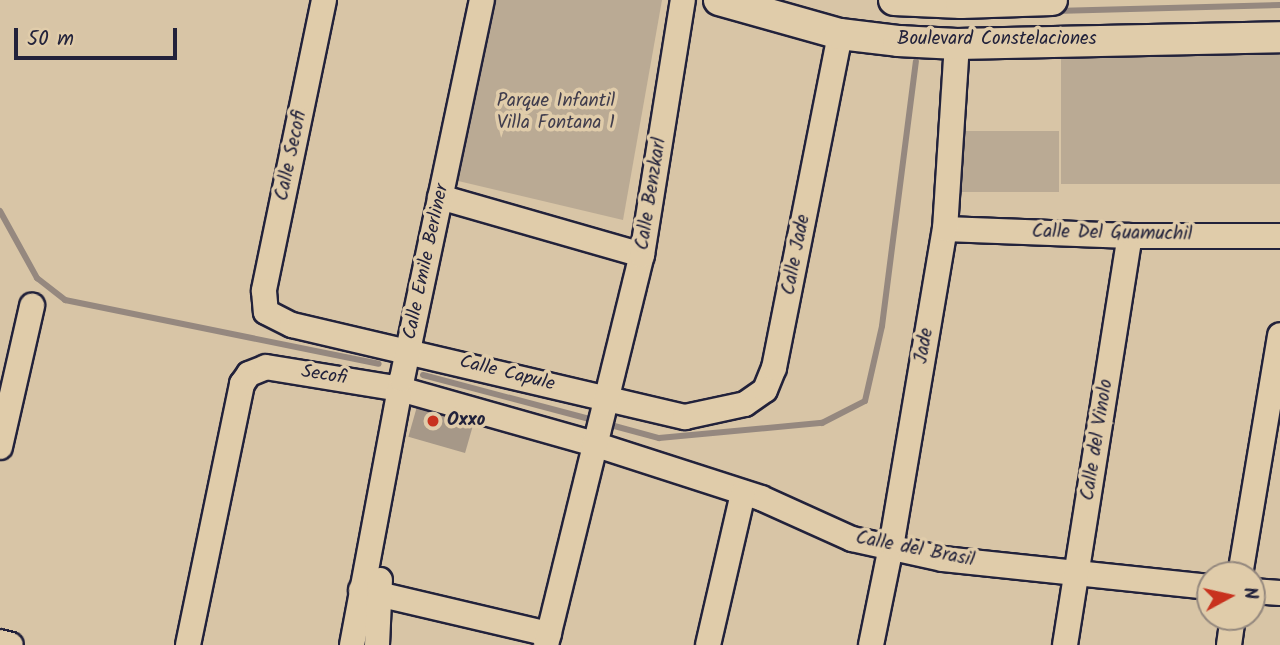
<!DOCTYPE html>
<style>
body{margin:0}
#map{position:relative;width:1280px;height:645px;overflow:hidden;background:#d8c5a6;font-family:Kalam,sans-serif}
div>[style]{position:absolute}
.green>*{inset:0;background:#baaa94;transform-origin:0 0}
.stream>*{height:6px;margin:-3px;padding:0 3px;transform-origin:3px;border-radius:3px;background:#95887f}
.building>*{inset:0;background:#a69888;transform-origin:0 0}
.roads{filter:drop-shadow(2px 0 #22223b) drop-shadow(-2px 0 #22223b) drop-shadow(0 2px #22223b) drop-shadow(0 -2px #22223b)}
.minor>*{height:24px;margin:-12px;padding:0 12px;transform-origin:12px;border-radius:12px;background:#e0ccaa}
.tertiary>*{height:30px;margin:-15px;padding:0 15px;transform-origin:15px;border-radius:15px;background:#e0ccaa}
.dots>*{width:19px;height:19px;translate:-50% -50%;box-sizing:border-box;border:4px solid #e0ccaa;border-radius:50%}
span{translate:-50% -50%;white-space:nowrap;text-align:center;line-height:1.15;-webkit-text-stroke:7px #e0ccaa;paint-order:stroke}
.street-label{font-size:19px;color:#22223b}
.park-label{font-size:19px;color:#403d4d}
.poi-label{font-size:19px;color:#22223b;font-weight:700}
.left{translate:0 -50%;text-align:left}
.north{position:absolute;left:1196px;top:561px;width:70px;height:70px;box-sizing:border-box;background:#e0ccaa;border:2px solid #94887e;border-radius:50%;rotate:82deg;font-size:19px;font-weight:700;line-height:28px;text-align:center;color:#22223b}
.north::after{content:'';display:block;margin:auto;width:24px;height:32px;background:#c8321e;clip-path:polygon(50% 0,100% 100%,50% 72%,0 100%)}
.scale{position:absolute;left:14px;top:28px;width:163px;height:32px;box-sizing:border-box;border:4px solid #22223b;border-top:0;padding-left:9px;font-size:21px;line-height:24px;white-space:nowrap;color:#22223b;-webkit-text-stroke:5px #e0ccaa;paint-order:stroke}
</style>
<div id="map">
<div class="green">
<div style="clip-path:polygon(492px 0,662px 0,623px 220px,454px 180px)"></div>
<div style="left:1280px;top:49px;width:135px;height:219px;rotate:90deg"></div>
<div style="left:957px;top:131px;width:102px;height:61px"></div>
</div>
<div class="stream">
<div style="left:1055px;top:11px;width:225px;rotate:-1.5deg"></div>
<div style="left:0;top:211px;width:77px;rotate:61.1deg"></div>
<div style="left:37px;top:278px;width:36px;rotate:38deg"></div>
<div style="left:65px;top:300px;width:320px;rotate:11.5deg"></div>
<div style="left:423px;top:375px;width:180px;rotate:14.8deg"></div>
<div style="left:607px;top:424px;width:54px;rotate:15.1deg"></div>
<div style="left:659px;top:438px;width:164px;rotate:-5.3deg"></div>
<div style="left:822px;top:423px;width:48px;rotate:-27.1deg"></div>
<div style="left:865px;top:401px;width:77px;rotate:-77.2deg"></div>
<div style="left:882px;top:326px;width:267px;rotate:-82.7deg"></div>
</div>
<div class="building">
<div style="left:418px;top:403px;width:59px;height:35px;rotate:16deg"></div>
</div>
<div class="roads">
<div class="minor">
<div style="left:324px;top:0;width:297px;rotate:101.7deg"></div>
<div style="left:264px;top:291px;width:21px;rotate:85deg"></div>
<div style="left:266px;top:312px;width:29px;rotate:27deg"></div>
<div style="left:292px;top:325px;width:404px;rotate:13.2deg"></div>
<div style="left:685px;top:417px;width:61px;rotate:-12.2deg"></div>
<div style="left:745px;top:404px;width:24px;rotate:-35deg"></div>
<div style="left:765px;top:390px;width:24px;rotate:-68deg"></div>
<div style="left:774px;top:368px;width:340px;rotate:-78.8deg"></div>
<div style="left:440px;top:197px;width:210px;rotate:16deg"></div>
<div style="left:945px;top:229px;width:185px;rotate:2.2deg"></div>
<div style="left:1130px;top:236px;width:150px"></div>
<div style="left:0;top:447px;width:145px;rotate:-77.2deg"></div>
<div style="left:1240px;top:575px;width:243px;rotate:-80.5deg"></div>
<div style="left:361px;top:590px;width:193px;rotate:13.2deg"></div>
<div style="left:1252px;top:591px;width:28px;rotate:4deg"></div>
<div style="left:0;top:642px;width:11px;rotate:15deg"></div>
<div style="left:188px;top:645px;width:267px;rotate:-78.3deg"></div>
<div style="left:242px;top:384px;width:12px;rotate:-55deg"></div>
<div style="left:249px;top:374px;width:18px;rotate:-22deg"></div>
<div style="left:266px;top:367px;width:136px;rotate:9.3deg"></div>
<div style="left:400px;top:389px;width:202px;rotate:15.8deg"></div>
<div style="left:594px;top:444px;width:176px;rotate:17.9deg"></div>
<div style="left:761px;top:498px;width:100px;rotate:24.3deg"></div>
<div style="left:852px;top:539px;width:93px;rotate:12.4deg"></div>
<div style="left:943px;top:559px;width:268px;rotate:6deg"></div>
<div style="left:352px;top:645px;width:271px;rotate:-79.4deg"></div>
<div style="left:402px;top:379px;width:387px;rotate:-78.1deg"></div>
<div style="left:377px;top:645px;width:65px;rotate:-87.4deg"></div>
<div style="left:546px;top:645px;width:402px;rotate:-76.2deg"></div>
<div style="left:642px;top:255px;width:258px;rotate:-80.9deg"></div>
<div style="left:708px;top:645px;width:156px;rotate:-77deg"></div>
<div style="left:871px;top:645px;width:100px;rotate:-78.5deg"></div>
<div style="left:891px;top:547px;width:323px;rotate:-80.4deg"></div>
<div style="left:945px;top:229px;width:185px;rotate:-86.3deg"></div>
<div style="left:1065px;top:645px;width:414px;rotate:-81deg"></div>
<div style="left:1229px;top:645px;width:28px;rotate:-82deg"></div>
</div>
<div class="tertiary">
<div style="left:719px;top:0;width:126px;rotate:15.7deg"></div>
<div style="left:840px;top:34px;width:58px;rotate:6.9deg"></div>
<div style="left:898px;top:41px;width:59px;rotate:2.9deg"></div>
<div style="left:957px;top:44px;width:323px;rotate:-1.2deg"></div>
<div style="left:894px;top:0;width:67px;rotate:2.6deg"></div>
<div style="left:961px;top:3px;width:91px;rotate:-1.9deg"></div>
</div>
</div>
<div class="dots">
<div style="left:433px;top:421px;background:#c8321e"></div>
</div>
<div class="street-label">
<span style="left:997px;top:40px">Boulevard Constelaciones</span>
<span style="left:292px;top:156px;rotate:-78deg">Calle Secofi</span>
<span style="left:652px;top:194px;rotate:-81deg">Calle Benzkarl</span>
<span style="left:1112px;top:234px;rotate:1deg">Calle Del Guamuchil</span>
<span style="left:797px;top:255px;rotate:-79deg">Calle Jade</span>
<span style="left:427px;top:262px;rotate:-78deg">Calle Emile Berliner</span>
<span style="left:925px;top:346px;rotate:-80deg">Jade</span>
<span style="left:507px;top:374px;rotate:14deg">Calle Capule</span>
<span style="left:324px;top:376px;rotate:9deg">Secofi</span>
<span style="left:1098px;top:440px;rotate:-81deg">Calle del Vinolo</span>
<span style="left:915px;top:550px;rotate:11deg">Calle del Brasil</span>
</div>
<div class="park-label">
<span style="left:556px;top:113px">Parque Infantil<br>Villa Fontana 1</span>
</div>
<div class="poi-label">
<span class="left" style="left:447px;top:421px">Oxxo</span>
</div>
<div class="north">N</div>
<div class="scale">50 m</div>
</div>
